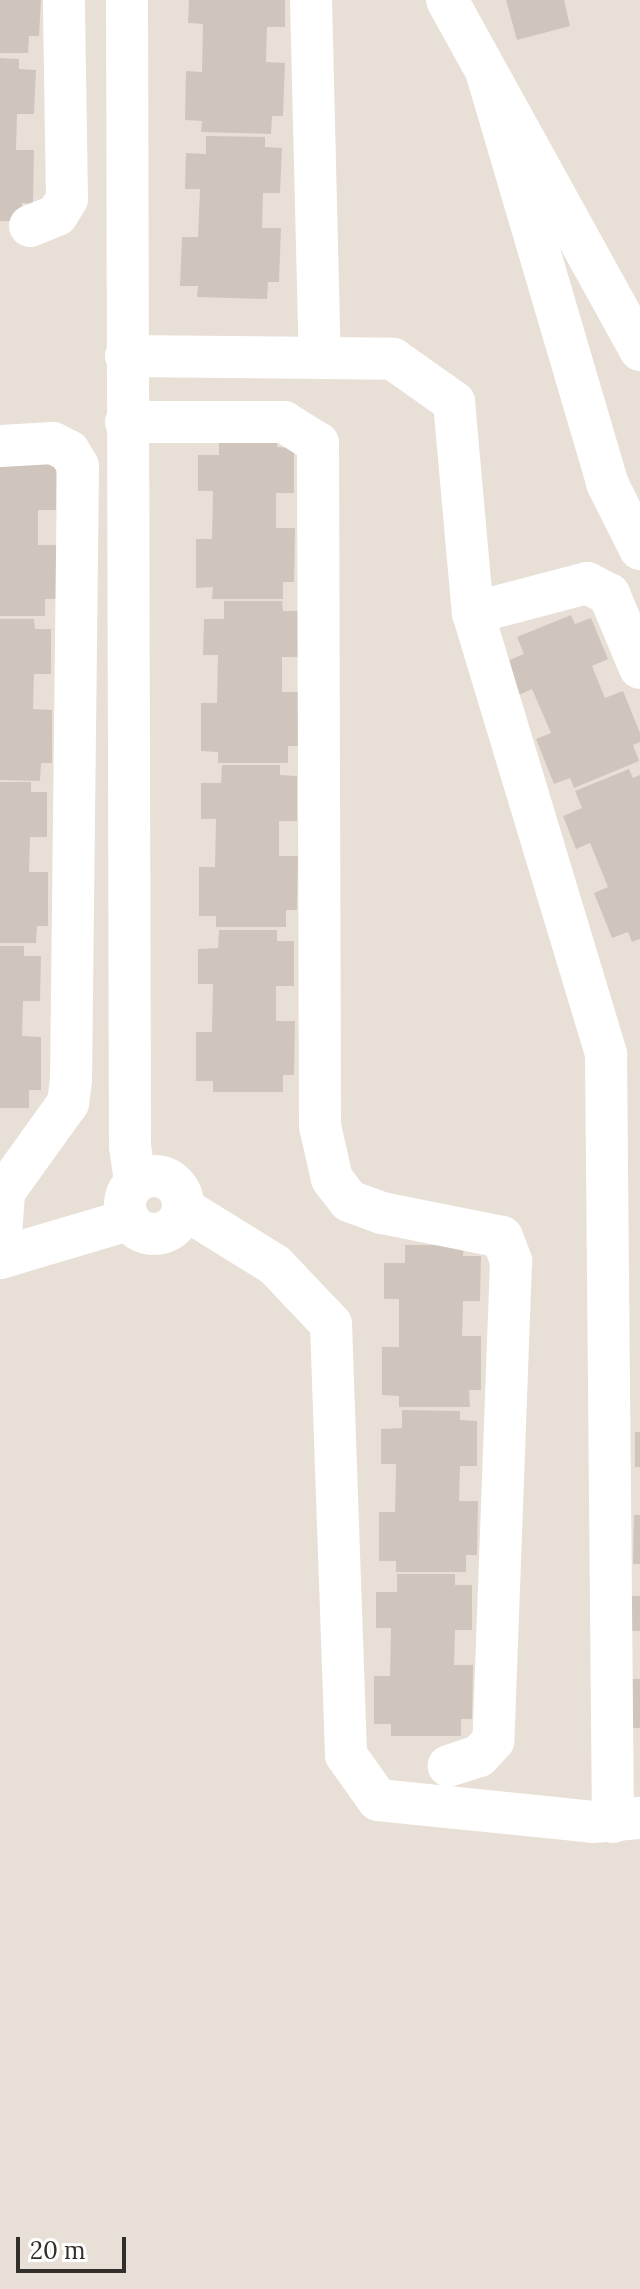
<!DOCTYPE html>
<style>
body{margin:0}
#map{position:relative;width:640px;height:2289px;overflow:hidden;background:#e8e0d6;font-family:Lora,serif}
div>[style]{position:absolute}
.building>*{inset:0;background:#cfc5bd;transform-origin:0 0}
.street>*{height:42px;margin:-21px;padding:0 21px;transform-origin:21px;border-radius:21px;background:#fff}
.street>.ring{margin:-21px;padding:0;box-sizing:content-box;background:none;border:42px solid #fff;border-radius:50%}
span{translate:-50% -50%;white-space:nowrap;text-align:center;line-height:1.15;-webkit-text-stroke:7px #fff;paint-order:stroke}
.scale{position:absolute;left:16px;top:2237px;width:110px;height:36px;box-sizing:border-box;border:4px solid #322f2b;border-top:0;padding-left:10px;font-size:24px;line-height:28px;white-space:nowrap;color:#322f2b;-webkit-text-stroke:6px #fff;paint-order:stroke}
</style>
<div id="map">
<div class="building">
<div style="clip-path:polygon(0 0,41px 0,39px 36px,29px 36px,28px 53px,0 53px)"></div>
<div style="clip-path:polygon(189px 0,285px 0,285px 27px,267px 27px,266px 62px,285px 63px,283px 116px,272px 116px,271px 134px,201px 132px,202px 121px,185px 120px,186px 71px,202px 72px,203px 24px,188px 23px)"></div>
<div style="clip-path:polygon(506px 0,564px 0,570px 26px,517px 40px)"></div>
<div style="clip-path:polygon(0 58px,19px 59px,19px 69px,36px 70px,34px 114px,17px 114px,16px 150px,34px 150px,33px 204px,22px 203px,21px 221px,0 221px)"></div>
<div style="clip-path:polygon(206px 136px,265px 137px,265px 147px,282px 148px,280px 193px,263px 193px,262px 228px,281px 228px,279px 282px,268px 282px,267px 299px,197px 297px,198px 286px,180px 286px,182px 237px,198px 237px,200px 189px,185px 189px,186px 153px,206px 154px)"></div>
<div style="clip-path:polygon(219px 437px,277px 438px,277px 447px,294px 448px,294px 493px,276px 493px,276px 528px,295px 528px,294px 582px,283px 582px,283px 599px,212px 599px,213px 587px,196px 588px,196px 539px,212px 539px,213px 491px,198px 491px,198px 455px,219px 455px)"></div>
<div style="clip-path:polygon(0 454px,56px 465px,56px 510px,38px 510px,38px 545px,57px 545px,56px 599px,45px 599px,45px 616px,0 616px)"></div>
<div style="clip-path:polygon(224px 601px,282px 601px,283px 611px,300px 611px,299px 657px,282px 657px,282px 692px,300px 692px,299px 746px,288px 746px,288px 763px,218px 763px,218px 752px,201px 751px,201px 703px,217px 703px,218px 655px,203px 655px,204px 619px,224px 619px)"></div>
<div style="clip-path:polygon(571px 615px,575px 624px,591px 618px,608px 659px,592px 666px,605px 698px,623px 691px,640px 733px,640px 742px,633px 745px,639px 761px,574px 788px,570px 778px,554px 784px,536px 739px,551px 733px,532px 689px,519px 695px,505px 662px,524px 654px,517px 637px)"></div>
<div style="clip-path:polygon(0 619px,34px 619px,35px 629px,51px 629px,51px 674px,34px 674px,33px 709px,52px 710px,52px 763px,41px 763px,40px 781px,0 780px)"></div>
<div style="clip-path:polygon(222px 765px,280px 765px,280px 775px,297px 776px,297px 821px,279px 821px,279px 856px,298px 856px,297px 910px,286px 910px,286px 927px,216px 927px,216px 916px,199px 916px,199px 867px,215px 867px,216px 819px,201px 819px,201px 783px,221px 783px)"></div>
<div style="clip-path:polygon(629px 769px,633px 778px,640px 775px,640px 939px,632px 942px,628px 932px,612px 938px,594px 893px,608px 887px,590px 843px,576px 849px,563px 816px,582px 808px,575px 791px)"></div>
<div style="clip-path:polygon(0 782px,31px 782px,31px 792px,47px 792px,47px 837px,30px 837px,29px 872px,48px 872px,48px 926px,37px 926px,36px 943px,0 943px)"></div>
<div style="clip-path:polygon(219px 930px,277px 930px,277px 941px,294px 941px,294px 986px,276px 986px,276px 1021px,295px 1021px,294px 1075px,283px 1075px,283px 1092px,213px 1092px,213px 1081px,196px 1081px,196px 1032px,212px 1032px,213px 984px,198px 984px,198px 949px,218px 948px)"></div>
<div style="clip-path:polygon(0 946px,24px 946px,24px 956px,41px 956px,40px 1001px,23px 1001px,22px 1036px,41px 1037px,41px 1090px,29px 1090px,29px 1108px,0 1108px)"></div>
<div style="clip-path:polygon(405px 1245px,464px 1245px,463px 1256px,481px 1256px,480px 1301px,463px 1301px,462px 1336px,481px 1336px,481px 1390px,469px 1390px,470px 1407px,399px 1407px,399px 1396px,382px 1395px,382px 1347px,399px 1347px,399px 1299px,384px 1299px,384px 1263px,405px 1263px)"></div>
<div style="clip-path:polygon(402px 1410px,460px 1411px,460px 1420px,477px 1421px,477px 1466px,460px 1466px,459px 1501px,478px 1501px,477px 1555px,466px 1555px,466px 1572px,396px 1572px,396px 1561px,379px 1561px,379px 1512px,395px 1512px,396px 1464px,381px 1464px,381px 1429px,402px 1428px)"></div>
<div style="left:635px;top:1432px;width:5px;height:35px"></div>
<div style="clip-path:polygon(634px 1515px,640px 1515px,640px 1564px,633px 1564px)"></div>
<div style="clip-path:polygon(397px 1574px,455px 1574px,455px 1585px,472px 1585px,472px 1630px,455px 1630px,454px 1665px,473px 1665px,472px 1719px,461px 1719px,461px 1736px,391px 1736px,391px 1724px,374px 1724px,374px 1676px,390px 1676px,391px 1628px,376px 1628px,376px 1592px,397px 1592px)"></div>
<div style="left:628px;top:1596px;width:12px;height:35px"></div>
<div style="left:626px;top:1679px;width:14px;height:49px"></div>
</div>
<div class="street">
<div style="left:127px;top:0;width:1146px;rotate:89.85deg"></div>
<div style="left:130px;top:1146px;width:37px;rotate:82deg"></div>
<div style="left:311px;top:0;width:358px;rotate:88.6deg"></div>
<div style="left:447px;top:0;width:400px;rotate:61.1deg"></div>
<div style="left:487px;top:74px;width:426px;rotate:73.6deg"></div>
<div style="left:607px;top:483px;width:74px;rotate:63.4deg"></div>
<div style="left:30px;top:226px;width:29px;rotate:-22deg"></div>
<div style="left:57px;top:215px;width:19px;rotate:-58deg"></div>
<div style="left:67px;top:199px;width:199px;rotate:-90.9deg"></div>
<div style="left:126px;top:356px;width:267px;rotate:0.6deg"></div>
<div style="left:393px;top:359px;width:75px;rotate:35.2deg"></div>
<div style="left:454px;top:402px;width:212px;rotate:84.9deg"></div>
<div style="left:473px;top:613px;width:461px;rotate:73.2deg"></div>
<div style="left:606px;top:1054px;width:768px;rotate:89.48deg"></div>
<div style="left:126px;top:422px;width:158px"></div>
<div style="left:284px;top:422px;width:40px;rotate:32deg"></div>
<div style="left:318px;top:443px;width:683px;rotate:89.83deg"></div>
<div style="left:320px;top:1126px;width:54px;rotate:77.2deg"></div>
<div style="left:332px;top:1179px;width:28px;rotate:52deg"></div>
<div style="left:349px;top:1201px;width:35px;rotate:20deg"></div>
<div style="left:382px;top:1213px;width:122px;rotate:11.3deg"></div>
<div style="left:502px;top:1237px;width:26px;rotate:69deg"></div>
<div style="left:511px;top:1261px;width:480px;rotate:92.1deg"></div>
<div style="left:493px;top:1741px;width:21px;rotate:133deg"></div>
<div style="left:479px;top:1756px;width:32px;rotate:162deg"></div>
<div style="left:0;top:446px;width:53px;rotate:-3.2deg"></div>
<div style="left:53px;top:443px;width:18px;rotate:27deg"></div>
<div style="left:69px;top:451px;width:17px;rotate:59deg"></div>
<div style="left:78px;top:466px;width:614px;rotate:90.65deg"></div>
<div style="left:71px;top:1080px;width:23px;rotate:97deg"></div>
<div style="left:68px;top:1103px;width:110px;rotate:125.7deg"></div>
<div style="left:4px;top:1192px;width:61px;rotate:93.8deg"></div>
<div style="left:473px;top:613px;width:118px;rotate:-14.7deg"></div>
<div style="left:587px;top:583px;width:25px;rotate:27deg"></div>
<div style="left:609px;top:594px;width:80px;rotate:67.3deg"></div>
<div class="ring" style="left:125px;top:1176px;width:16px;height:16px"></div>
<div style="left:183px;top:1208px;width:108px;rotate:31.8deg"></div>
<div style="left:275px;top:1265px;width:81px;rotate:46.5deg"></div>
<div style="left:331px;top:1324px;width:431px;rotate:88deg"></div>
<div style="left:346px;top:1755px;width:55px;rotate:54.6deg"></div>
<div style="left:378px;top:1800px;width:216px;rotate:5.8deg"></div>
<div style="left:593px;top:1822px;width:46px;rotate:-5deg"></div>
<div style="left:0;top:1258px;width:134px;rotate:-16.5deg"></div>
</div>
<div class="scale">20 m</div>
</div>
